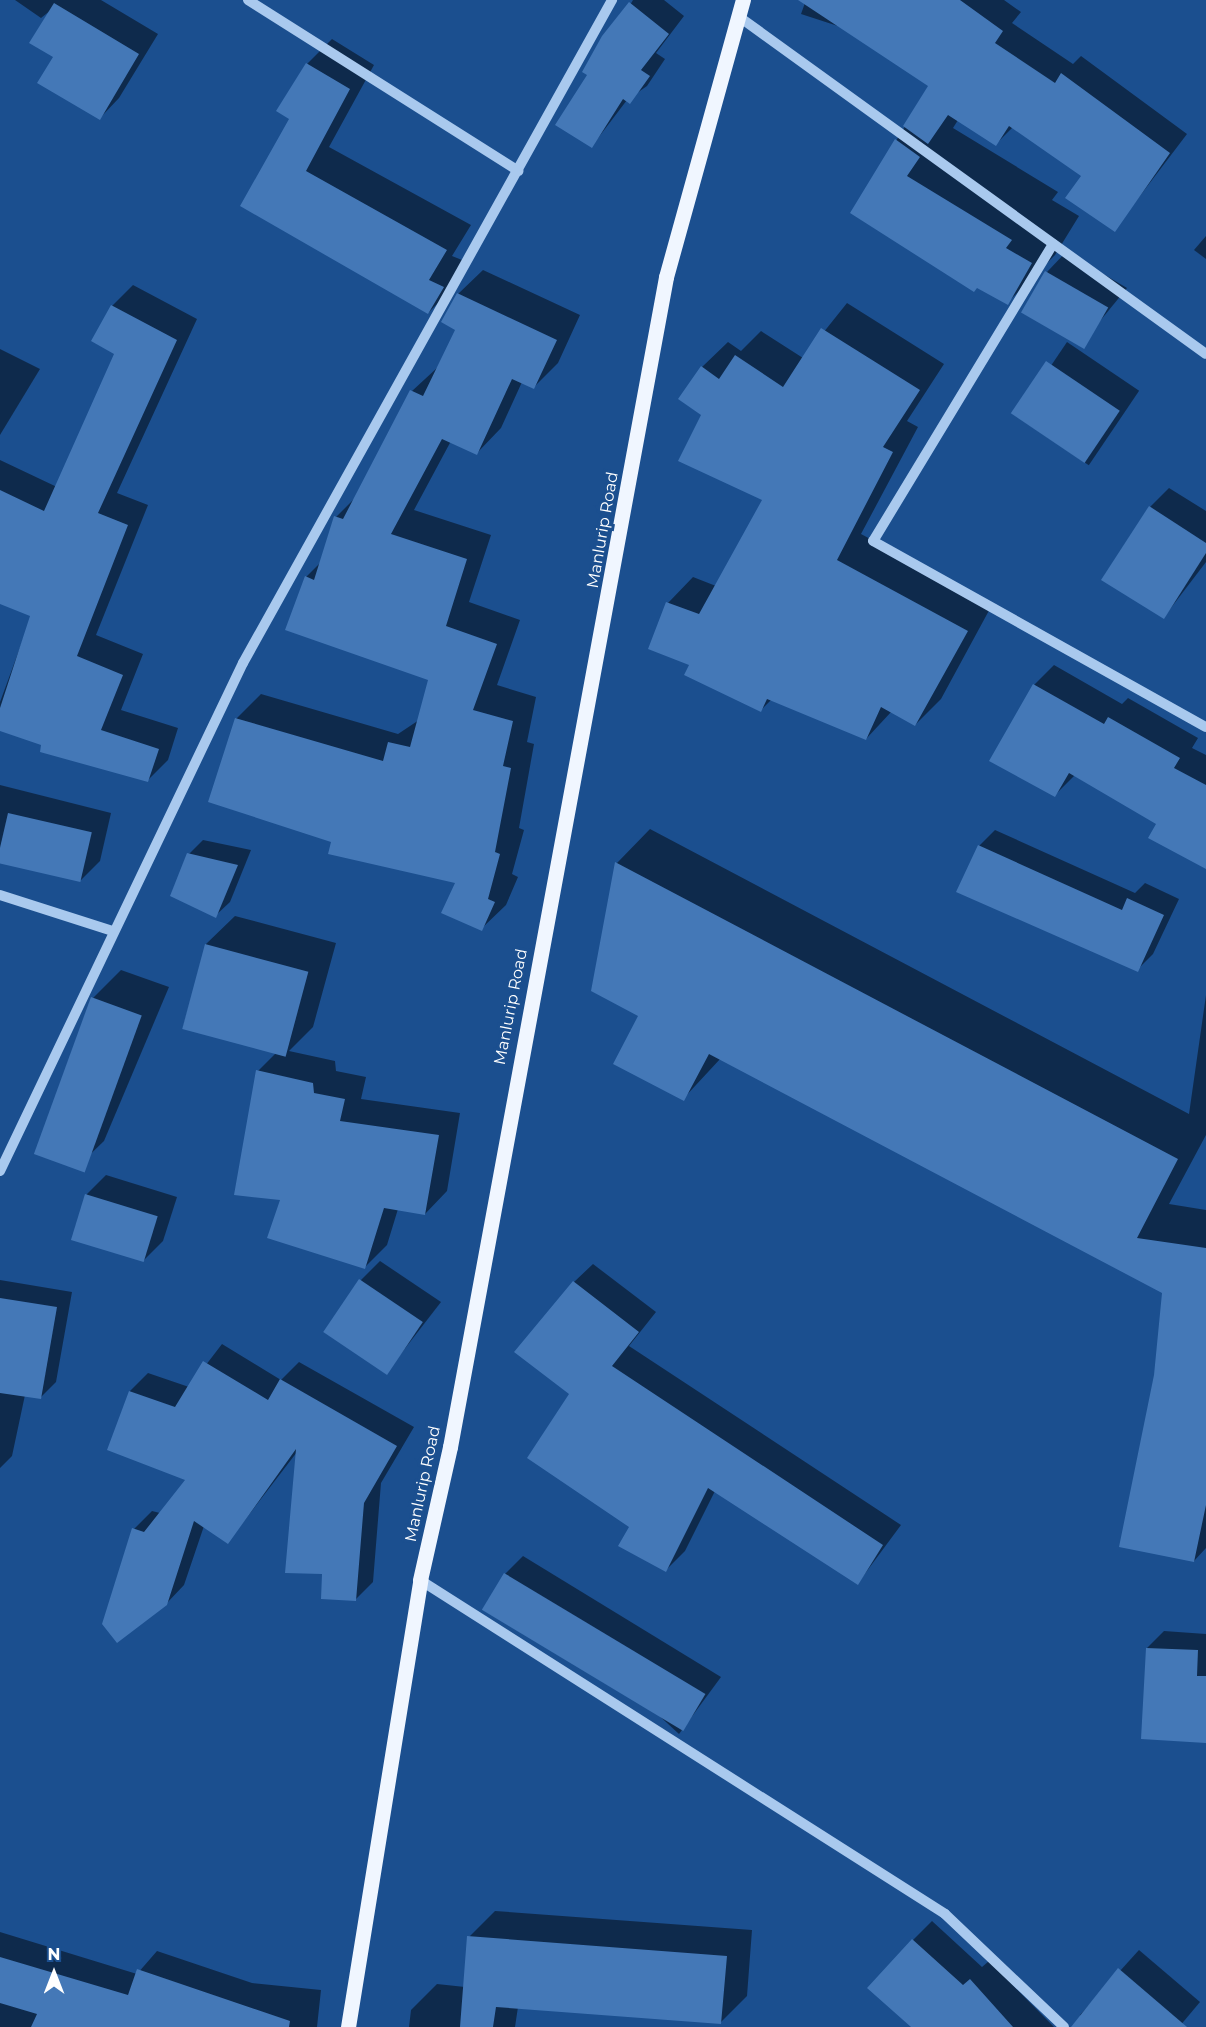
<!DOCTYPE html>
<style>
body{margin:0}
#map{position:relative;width:1206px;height:2027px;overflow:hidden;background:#1b4f8f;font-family:Montserrat,sans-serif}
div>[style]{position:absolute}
.shadow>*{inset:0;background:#0007;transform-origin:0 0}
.building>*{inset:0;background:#4478b7;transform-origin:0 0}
.minor>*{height:10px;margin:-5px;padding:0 5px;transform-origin:5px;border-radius:5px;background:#a9c9ee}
.major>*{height:15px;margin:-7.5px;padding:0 7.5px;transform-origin:7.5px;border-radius:7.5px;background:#f0f6ff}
span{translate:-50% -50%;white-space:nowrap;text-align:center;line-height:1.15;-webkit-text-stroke:6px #1b4f8f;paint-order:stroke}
.street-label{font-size:16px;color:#fff}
.north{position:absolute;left:24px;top:1943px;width:60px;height:60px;-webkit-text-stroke:4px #1b4f8f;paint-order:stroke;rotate:0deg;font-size:16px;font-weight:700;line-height:24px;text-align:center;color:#fff}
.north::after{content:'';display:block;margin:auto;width:21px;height:27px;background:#fff;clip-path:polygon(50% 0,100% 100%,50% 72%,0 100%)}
</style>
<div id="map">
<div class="shadow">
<div style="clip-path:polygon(15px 0,101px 0,158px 34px,119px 98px,100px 118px,55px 56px,51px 10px,41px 18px)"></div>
<div style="clip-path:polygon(633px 0,664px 0,684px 16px,656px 53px,665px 59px,647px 86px,627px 100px,592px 146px,589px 75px)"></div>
<div style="clip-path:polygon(806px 0,1004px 0,1021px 12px,1012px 23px,1073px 64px,1081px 56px,1187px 134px,1114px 230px,1083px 176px,1013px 127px,996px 144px,958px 120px,953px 128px,1058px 192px,1052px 200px,1079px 216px,1055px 255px,1007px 303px,852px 212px,930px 86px,847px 29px,801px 14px)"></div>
<div style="clip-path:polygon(332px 39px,374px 65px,329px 147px,471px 225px,452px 256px,467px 262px,453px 288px,428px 313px,242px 205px,291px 119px,307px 64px)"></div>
<div style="clip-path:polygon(1206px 236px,1206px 259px,1194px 250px)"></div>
<div style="clip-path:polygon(1066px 252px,1127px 288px,1082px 343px,1047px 272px)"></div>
<div style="clip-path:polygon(483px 270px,580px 315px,558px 363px,533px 388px,522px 382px,501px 428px,477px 453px,451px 441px,414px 510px,491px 535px,469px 602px,520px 620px,497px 685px,536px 697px,527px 742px,534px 744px,519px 828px,524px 830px,512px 874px,518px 877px,506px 905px,481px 929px,457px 882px,333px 841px,236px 719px,261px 694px,398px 734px,419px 720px,429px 679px,306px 577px,321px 562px,336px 517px,356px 497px,412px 391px,438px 367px,457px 329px,458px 294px)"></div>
<div style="clip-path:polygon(133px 285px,197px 319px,117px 493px,148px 505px,96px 635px,143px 654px,121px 710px,178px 728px,168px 760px,147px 781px,0 730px,0 702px,32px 615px,0 603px,0 460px,57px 487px,116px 353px,93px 340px,112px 306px)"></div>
<div style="clip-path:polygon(847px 303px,944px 364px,907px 421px,918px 427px,861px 534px,992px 605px,941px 699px,915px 725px,892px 711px,866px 739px,772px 699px,760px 711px,691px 664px,650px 648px,668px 603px,693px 577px,716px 586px,764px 500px,703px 414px,702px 367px,728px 342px,741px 351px,761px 331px,803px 358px)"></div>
<div style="left:1067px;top:342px;width:87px;height:90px;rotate:34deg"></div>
<div style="clip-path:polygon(0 349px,40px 369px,0 435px)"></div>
<div style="clip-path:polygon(1169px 488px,1206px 511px,1206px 562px,1164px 617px,1150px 507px)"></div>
<div style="clip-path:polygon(1054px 665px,1122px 704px,1128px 698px,1198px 738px,1192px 748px,1206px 755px,1206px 868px,1158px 823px,1075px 775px,1055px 795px,992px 760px,1034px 685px)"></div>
<div style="clip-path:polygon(0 785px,111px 813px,100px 861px,81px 880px,0 861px)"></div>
<div style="clip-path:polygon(650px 829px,1189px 1114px,1206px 995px,1206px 1135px,1169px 1204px,1206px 1210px,1206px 1548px,1194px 1561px,1156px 1375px,1164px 1292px,721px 1058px,683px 1099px,640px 1015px,617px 863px)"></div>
<div style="clip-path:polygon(995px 830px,1135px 893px,1145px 883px,1179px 899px,1153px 954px,1137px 970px,979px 846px)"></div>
<div style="clip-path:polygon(203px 840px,251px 850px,230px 902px,215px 916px,189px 854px)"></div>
<div style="clip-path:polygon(235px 916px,336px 943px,313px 1027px,289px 1051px,335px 1061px,336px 1071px,366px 1077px,361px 1099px,460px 1113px,447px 1191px,425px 1214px,398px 1209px,387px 1245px,364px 1268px,282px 1199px,258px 1071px,276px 1053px,183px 1028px,206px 944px)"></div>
<div style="clip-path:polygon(121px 970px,169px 987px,104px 1141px,75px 1169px,93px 998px)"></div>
<div style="clip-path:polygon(106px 1175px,177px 1197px,163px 1241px,143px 1261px,73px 1239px,87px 1194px)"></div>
<div style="clip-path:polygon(380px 1261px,441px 1302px,386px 1373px,361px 1280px)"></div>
<div style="clip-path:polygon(593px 1264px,656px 1312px,629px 1346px,901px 1525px,858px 1583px,715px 1491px,685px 1551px,666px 1570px,631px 1526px,571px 1394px,574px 1282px)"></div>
<div style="clip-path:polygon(0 1280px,72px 1292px,56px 1382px,40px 1398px,25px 1395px,12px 1456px,0 1468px)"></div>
<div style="clip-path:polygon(222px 1344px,281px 1380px,299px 1362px,414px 1427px,381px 1483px,373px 1582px,355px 1600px,297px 1452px,228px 1542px,204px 1526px,184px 1585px,166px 1604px,134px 1529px,152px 1511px,160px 1513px,188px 1479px,109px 1449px,130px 1391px,148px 1373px,189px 1387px)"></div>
<div style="clip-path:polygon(523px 1556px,721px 1677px,679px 1734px,505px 1574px)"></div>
<div style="clip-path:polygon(1164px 1631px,1206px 1634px,1206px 1741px,1147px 1648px)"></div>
<div style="clip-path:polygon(495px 1911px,752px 1930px,747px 1996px,721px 2022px,518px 2007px,515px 2027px,409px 2027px,411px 2010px,437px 1984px,465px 1987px,469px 1937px)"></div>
<div style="clip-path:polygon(932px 1921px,982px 1967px,989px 1961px,1054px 2027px,913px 2027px,913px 1940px)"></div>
<div style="clip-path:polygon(0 1932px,137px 1974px,157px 1951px,252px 1983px,321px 1990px,317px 2027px,0 2027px)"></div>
<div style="clip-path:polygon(1139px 1950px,1200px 2002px,1179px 2027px,1094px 2027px,1080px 2015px)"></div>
</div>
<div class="building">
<div style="clip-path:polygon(798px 0,960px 0,1003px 31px,995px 43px,1055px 83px,1061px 73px,1170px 153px,1115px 232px,1065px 198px,1081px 176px,1009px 126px,996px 146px,948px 115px,928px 144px,903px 126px,928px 86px)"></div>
<div style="clip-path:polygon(629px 2px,669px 34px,641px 70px,650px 76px,630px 104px,623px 99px,592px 148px,555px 125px,587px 75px,582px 72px,602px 36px)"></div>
<div style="clip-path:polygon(54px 3px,139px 54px,100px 120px,37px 83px,53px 57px,29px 43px)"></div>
<div style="clip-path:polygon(306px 63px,350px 89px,306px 171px,447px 250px,429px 280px,444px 287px,428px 314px,240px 206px,289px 119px,276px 111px)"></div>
<div style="clip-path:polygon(895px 139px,920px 157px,907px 176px,1012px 240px,1006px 248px,1032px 263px,1008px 305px,977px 288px,974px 292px,850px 213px)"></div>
<div style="left:1045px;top:271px;width:73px;height:48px;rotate:30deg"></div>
<div style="clip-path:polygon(457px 293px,557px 340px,534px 389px,512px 379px,477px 455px,442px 439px,391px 534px,467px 559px,446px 626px,497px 644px,473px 710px,513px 721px,503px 766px,511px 768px,495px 852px,500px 854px,488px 899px,495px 902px,482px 931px,441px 913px,455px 883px,328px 854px,331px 842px,208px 802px,235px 718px,383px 761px,388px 742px,410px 747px,428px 680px,285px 630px,305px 576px,314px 580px,334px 516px,343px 519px,410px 390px,423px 396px,455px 330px,441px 322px)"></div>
<div style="clip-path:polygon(111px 305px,177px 340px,98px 513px,128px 525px,77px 656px,123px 675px,101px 730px,159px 749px,148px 782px,40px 752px,41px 745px,0 731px,0 708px,30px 616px,0 604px,0 490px,44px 511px,114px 354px,91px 341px)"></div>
<div style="clip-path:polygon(821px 328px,920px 390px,883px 447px,893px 452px,837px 560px,968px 631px,915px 726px,881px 707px,866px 740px,767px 699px,761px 712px,684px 675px,689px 665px,648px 649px,666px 602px,699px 614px,762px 500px,678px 461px,701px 415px,678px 399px,701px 366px,719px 379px,735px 355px,783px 387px)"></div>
<div style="left:1046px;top:361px;width:89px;height:63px;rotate:34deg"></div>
<div style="clip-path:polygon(1149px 506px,1206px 543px,1206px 553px,1164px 619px,1101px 580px)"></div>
<div style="clip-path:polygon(1033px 684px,1104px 724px,1108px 717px,1180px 758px,1174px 768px,1206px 785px,1206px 869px,1148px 838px,1156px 824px,1069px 773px,1055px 797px,989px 761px)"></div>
<div style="left:8px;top:813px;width:86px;height:51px;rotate:13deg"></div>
<div style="clip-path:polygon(978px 845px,1122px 910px,1127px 898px,1164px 915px,1138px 972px,956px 892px)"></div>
<div style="clip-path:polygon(187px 853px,238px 865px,216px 918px,170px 896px)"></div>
<div style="clip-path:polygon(615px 862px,1178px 1159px,1137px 1238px,1206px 1248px,1206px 1505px,1194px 1562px,1119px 1547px,1154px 1375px,1162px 1293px,709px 1054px,684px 1101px,613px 1064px,638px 1016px,591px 991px)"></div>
<div style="left:205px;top:944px;width:107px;height:88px;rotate:15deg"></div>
<div style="left:91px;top:997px;width:54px;height:167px;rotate:20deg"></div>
<div style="clip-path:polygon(256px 1070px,313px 1083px,314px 1093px,345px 1099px,340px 1121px,439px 1135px,425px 1215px,384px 1208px,365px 1269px,267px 1238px,280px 1200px,234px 1195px)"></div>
<div style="left:85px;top:1194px;width:76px;height:48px;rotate:17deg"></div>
<div style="left:359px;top:1279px;width:77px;height:64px;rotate:34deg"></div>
<div style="clip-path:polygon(573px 1281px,639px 1332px,612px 1366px,883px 1545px,858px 1585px,708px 1488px,666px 1572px,618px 1546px,629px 1527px,527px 1458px,569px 1394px,514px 1352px)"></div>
<div style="clip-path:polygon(0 1298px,57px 1307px,41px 1399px,0 1393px)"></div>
<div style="clip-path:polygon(203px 1361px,268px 1400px,280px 1379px,397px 1446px,364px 1503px,356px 1601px,321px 1599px,322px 1574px,285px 1573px,296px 1449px,228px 1544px,194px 1521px,167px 1605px,117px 1643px,102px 1624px,132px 1528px,144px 1532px,185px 1480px,107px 1450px,129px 1391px,175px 1407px)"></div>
<div style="left:504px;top:1573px;width:235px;height:43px;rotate:31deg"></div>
<div style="clip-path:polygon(1146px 1648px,1198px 1650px,1197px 1676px,1206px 1676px,1206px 1743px,1141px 1739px)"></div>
<div style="clip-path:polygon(467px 1936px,727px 1956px,721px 2024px,496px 2007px,493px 2027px,460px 2027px)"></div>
<div style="clip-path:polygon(912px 1939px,963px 1985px,970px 1979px,1013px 2027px,911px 2027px,867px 1988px)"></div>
<div style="clip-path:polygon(0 1957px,128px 1995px,137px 1969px,290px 2021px,289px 2027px,31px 2027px,37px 2014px,0 2003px)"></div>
<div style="clip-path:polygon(1118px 1968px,1187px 2027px,1071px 2027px)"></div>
</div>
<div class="minor">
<div style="left:248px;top:0;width:320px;rotate:32.3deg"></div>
<div style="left:738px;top:16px;width:577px;rotate:35.84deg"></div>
<div style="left:1053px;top:244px;width:347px;rotate:121.2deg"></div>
<div style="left:873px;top:541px;width:381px;rotate:29.2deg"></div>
<div style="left:0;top:895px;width:119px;rotate:17.7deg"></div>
<div style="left:0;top:1171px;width:563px;rotate:-64.44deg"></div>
<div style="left:243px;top:663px;width:759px;rotate:-60.9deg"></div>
<div style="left:420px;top:1580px;width:622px;rotate:32.46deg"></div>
<div style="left:945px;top:1914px;width:164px;rotate:43.5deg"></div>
</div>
<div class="major">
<div style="left:348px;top:2027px;width:453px;rotate:-80.8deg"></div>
<div style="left:420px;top:1580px;width:136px;rotate:-77.3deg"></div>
<div style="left:450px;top:1447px;width:1190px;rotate:-79.54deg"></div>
<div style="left:666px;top:277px;width:288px;rotate:-74.5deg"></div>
</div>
<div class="street-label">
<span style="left:603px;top:530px;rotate:-80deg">Manlurip Road</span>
<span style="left:511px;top:1007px;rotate:-79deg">Manlurip Road</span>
<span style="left:423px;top:1484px;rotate:-78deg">Manlurip Road</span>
</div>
<div class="north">N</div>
</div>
